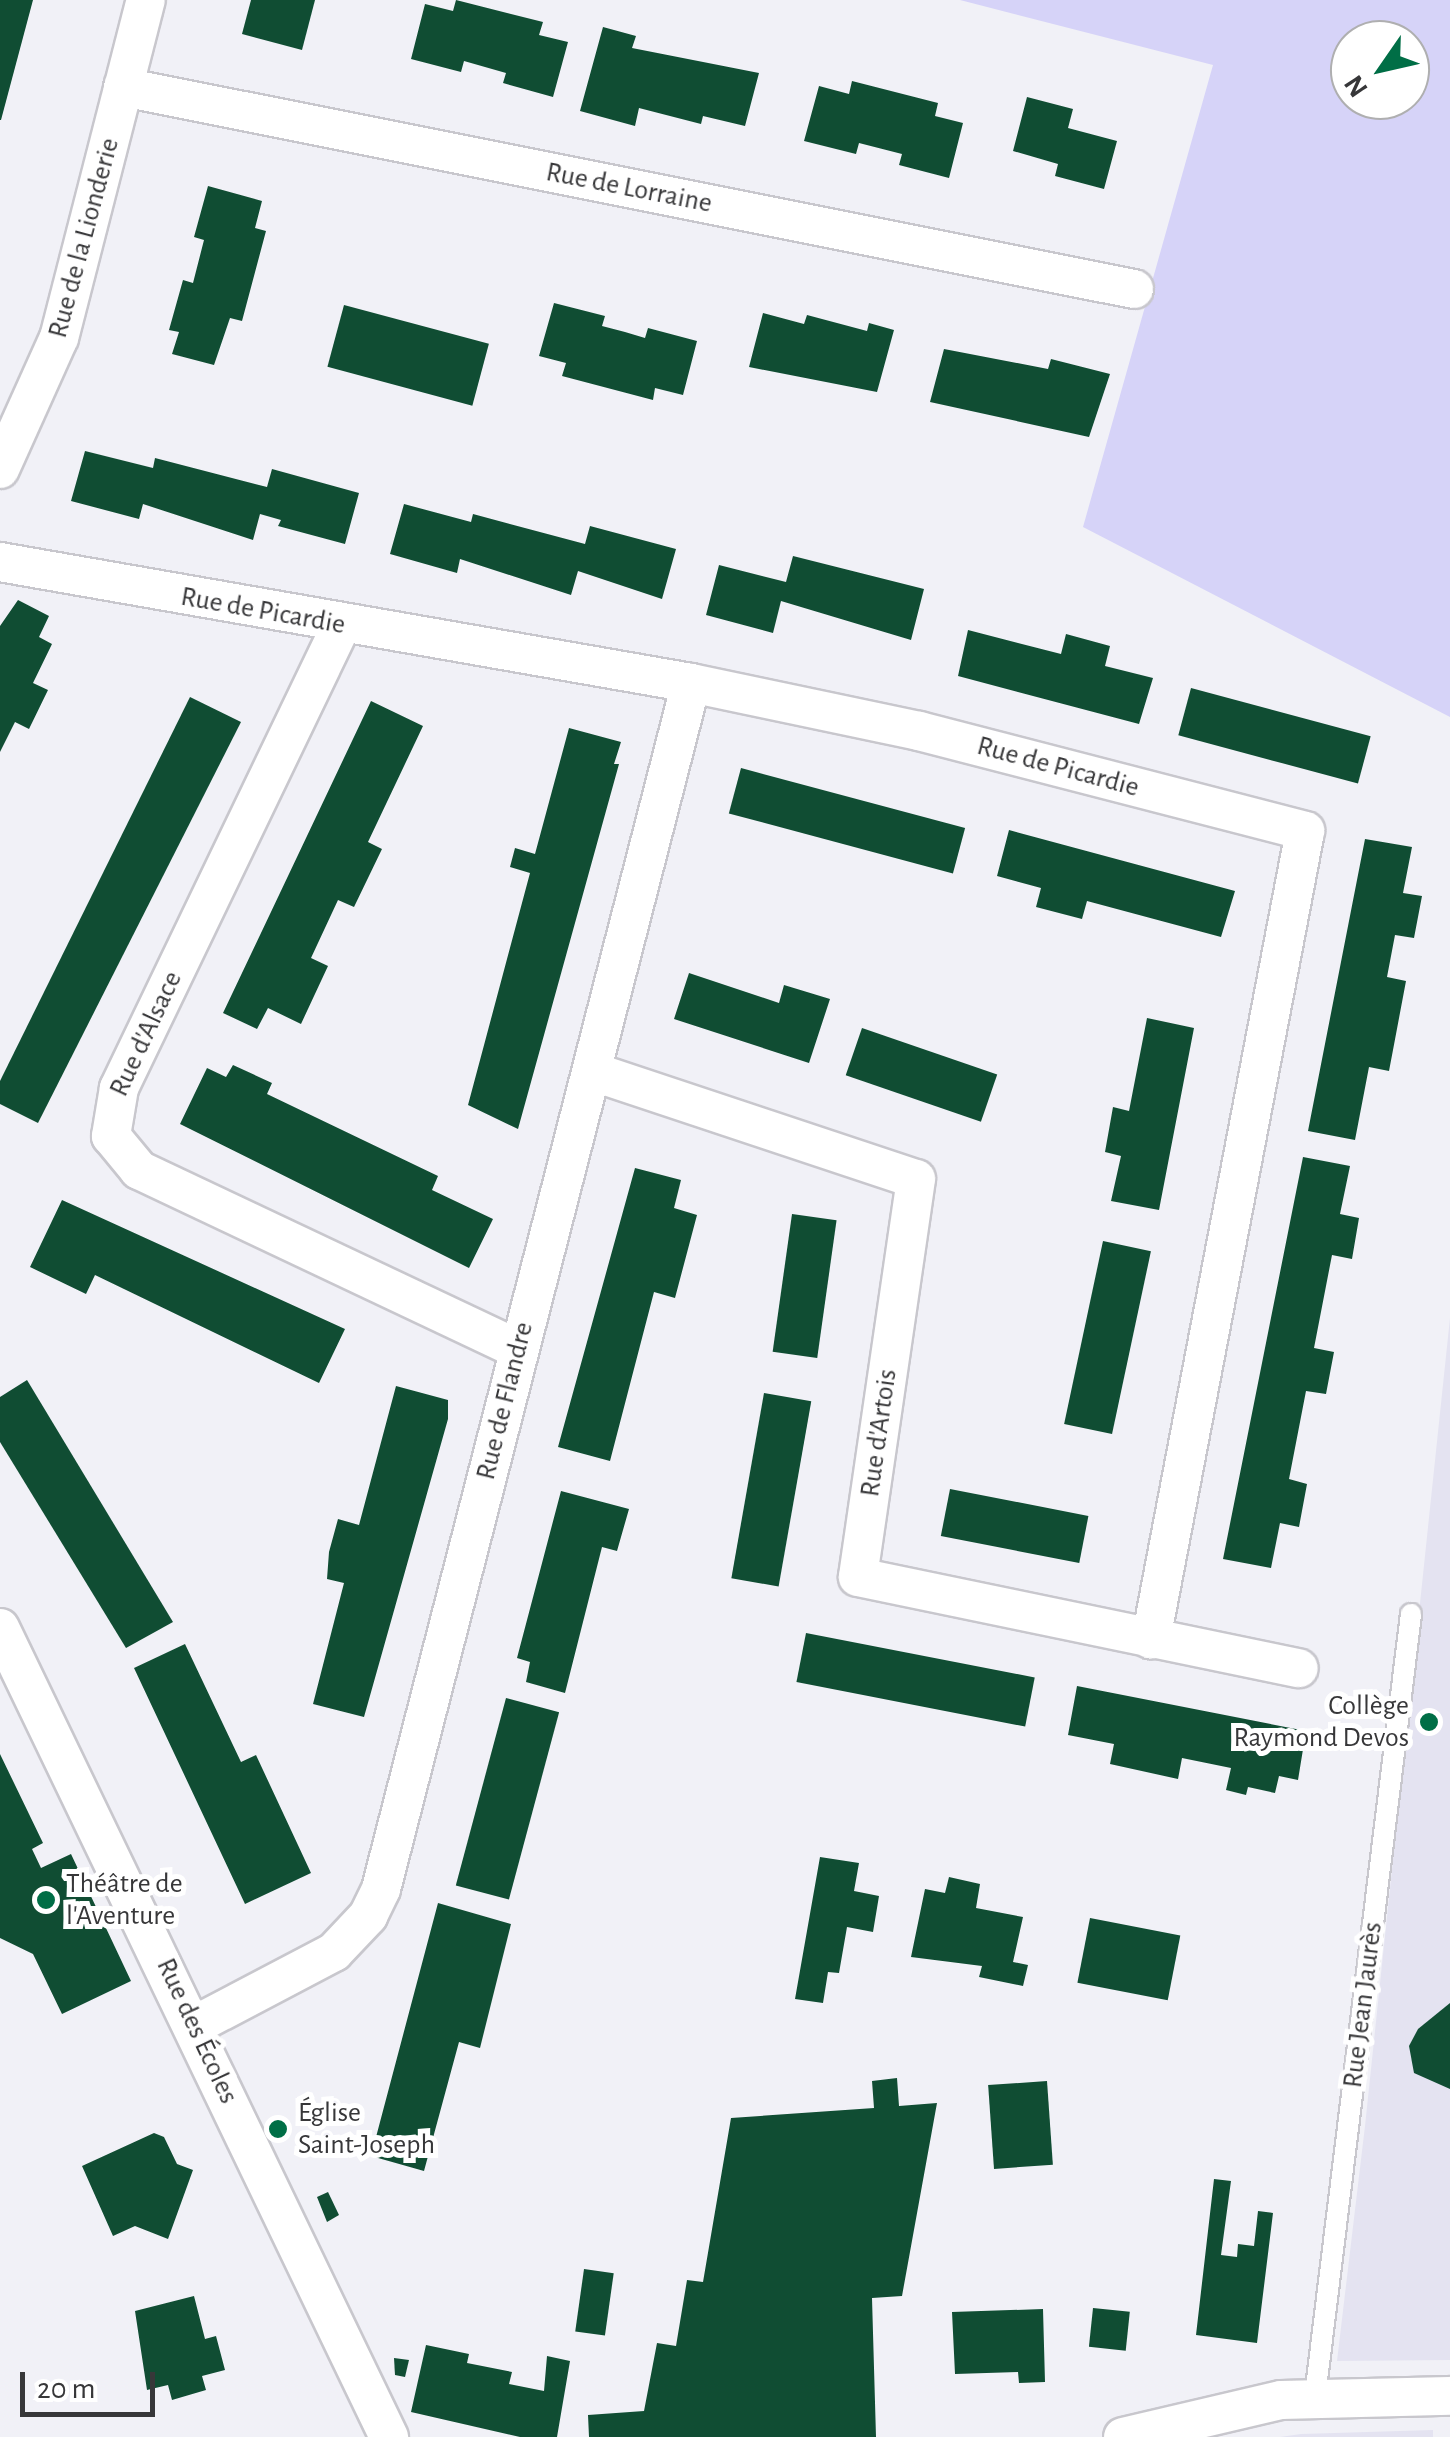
<!DOCTYPE html>
<meta charset="utf-8">
<style>
body{margin:0}
#map{position:relative;width:1450px;height:2437px;overflow:hidden;background:#f1f1f7;font-family:"Alegreya Sans",sans-serif}
div>[style]{position:absolute}
.built>*{inset:0;background:#e4e3f1}
.green>*{inset:0;background:#d6d3f8}
.building>*{inset:0;background:#104d33;transform-origin:0 0}
.roads{filter:drop-shadow(2px 0 #c8c7cd) drop-shadow(-2px 0 #c8c7cd) drop-shadow(0 2px #c8c7cd) drop-shadow(0 -2px #c8c7cd)}
.lane>*{height:20px;margin:-10px;padding:0 10px;transform-origin:10px;border-radius:10px;background:#fff}
.street>*{height:38px;margin:-19px;padding:0 19px;transform-origin:19px;border-radius:19px;background:#fff}
.dots>*{width:28px;height:28px;translate:-50% -50%;box-sizing:border-box;border:5px solid #fff;border-radius:50%}
span{translate:-50% -50%;white-space:nowrap;text-align:center;line-height:1.15;-webkit-text-stroke:10px #fff;paint-order:stroke}
.street-label{font-size:28px;color:#373739}
.poi-label{font-size:28px;color:#373739}
.right{translate:-100% -50%;text-align:right}
.left{translate:0 -50%;text-align:left}
.north{position:absolute;left:1330px;top:20px;width:100px;height:100px;box-sizing:border-box;background:#fff;border:2px solid #afafb0;border-radius:50%;rotate:236deg;font-size:28px;font-weight:700;line-height:40px;text-align:center;color:#373739}
.north::after{content:'';display:block;margin:auto;width:35px;height:45px;background:#006e46;clip-path:polygon(50% 0,100% 100%,50% 72%,0 100%)}
.scale{position:absolute;left:20px;top:2372px;width:135px;height:45px;box-sizing:border-box;border:5px solid #373739;border-top:0;padding-left:12px;font-size:30px;line-height:35px;white-space:nowrap;color:#373739;-webkit-text-stroke:8px #fff;paint-order:stroke}
</style>
<div id="map">
<div class="built">
<div style="clip-path:polygon(1450px 1318px,1450px 2360px,1337px 2361px,1365px 2126px)"></div>
<div style="clip-path:polygon(1433px 2430px,1433px 2437px,1280px 2437px,1301px 2434px)"></div>
</div>
<div class="green">
<div style="clip-path:polygon(evenodd,960px 0,1450px 0,1450px 717px,1083px 527px,1213px 65px,960px 0,1350px 40px,1410px 40px,1410px 100px,1350px 100px,1350px 40px)"></div>
</div>
<div class="building">
<div style="clip-path:polygon(0 0,33px 0,1px 120px,0 120px)"></div>
<div style="clip-path:polygon(251px 0,315px 0,302px 50px,242px 34px)"></div>
<div style="clip-path:polygon(456px 0,543px 22px,539px 35px,568px 42px,553px 97px,503px 83px,506px 73px,464px 61px,461px 72px,411px 59px,425px 4px,453px 11px)"></div>
<div style="clip-path:polygon(603px 27px,636px 36px,632px 48px,759px 73px,745px 126px,703px 116px,701px 124px,639px 108px,635px 126px,580px 111px)"></div>
<div style="clip-path:polygon(852px 81px,938px 103px,935px 116px,963px 123px,949px 178px,899px 165px,902px 154px,859px 143px,856px 154px,804px 141px,819px 86px,849px 94px)"></div>
<div style="clip-path:polygon(1027px 97px,1073px 109px,1068px 128px,1117px 141px,1104px 189px,1055px 176px,1058px 164px,1013px 151px)"></div>
<div style="clip-path:polygon(208px 186px,262px 201px,255px 228px,266px 231px,242px 321px,230px 318px,214px 365px,172px 354px,179px 332px,169px 330px,183px 280px,193px 283px,204px 240px,194px 237px)"></div>
<div style="clip-path:polygon(554px 303px,605px 316px,602px 326px,625px 332px,645px 338px,648px 328px,697px 341px,683px 395px,655px 388px,653px 400px,562px 376px,566px 363px,539px 356px)"></div>
<div style="left:344px;top:305px;width:150px;height:64px;rotate:15deg"></div>
<div style="clip-path:polygon(763px 313px,804px 324px,807px 315px,867px 331px,869px 323px,894px 330px,877px 392px,749px 367px)"></div>
<div style="clip-path:polygon(944px 349px,1048px 369px,1051px 359px,1110px 374px,1089px 437px,930px 402px)"></div>
<div style="clip-path:polygon(85px 451px,153px 468px,155px 458px,267px 487px,272px 469px,359px 493px,345px 544px,278px 526px,281px 520px,260px 514px,253px 540px,143px 504px,139px 519px,71px 501px)"></div>
<div style="clip-path:polygon(404px 504px,471px 522px,473px 514px,585px 544px,590px 526px,676px 549px,662px 599px,578px 571px,571px 595px,460px 559px,457px 573px,390px 554px)"></div>
<div style="clip-path:polygon(793px 556px,924px 589px,911px 640px,781px 601px,773px 633px,706px 615px,719px 565px,786px 582px)"></div>
<div style="clip-path:polygon(18px 600px,49px 616px,39px 637px,52px 644px,33px 683px,48px 690px,29px 729px,15px 722px,0 752px,0 626px)"></div>
<div style="clip-path:polygon(968px 630px,1061px 654px,1066px 634px,1110px 646px,1105px 666px,1153px 678px,1139px 724px,958px 676px)"></div>
<div style="left:1191px;top:688px;width:186px;height:49px;rotate:15deg"></div>
<div style="clip-path:polygon(190px 697px,241px 722px,38px 1123px,0 1104px,0 1081px)"></div>
<div style="clip-path:polygon(371px 701px,423px 726px,368px 842px,382px 849px,354px 907px,338px 900px,311px 958px,328px 966px,301px 1024px,268px 1008px,257px 1029px,223px 1013px)"></div>
<div style="clip-path:polygon(569px 728px,621px 742px,614px 764px,619px 764px,518px 1129px,468px 1105px,530px 873px,510px 867px,515px 848px,535px 854px)"></div>
<div style="left:741px;top:768px;width:232px;height:47px;rotate:15deg"></div>
<div style="clip-path:polygon(1009px 830px,1235px 891px,1221px 937px,1087px 901px,1082px 919px,1036px 907px,1041px 888px,997px 876px)"></div>
<div style="clip-path:polygon(1365px 839px,1412px 847px,1403px 893px,1422px 896px,1414px 938px,1395px 935px,1387px 977px,1406px 981px,1393px 1050px,1389px 1071px,1369px 1067px,1355px 1140px,1308px 1131px)"></div>
<div style="clip-path:polygon(689px 973px,779px 1003px,784px 985px,830px 999px,809px 1063px,674px 1019px)"></div>
<div style="clip-path:polygon(1147px 1018px,1194px 1028px,1159px 1210px,1111px 1201px,1121px 1156px,1105px 1152px,1113px 1107px,1129px 1111px)"></div>
<div style="left:862px;top:1028px;width:143px;height:50px;rotate:19deg"></div>
<div style="clip-path:polygon(233px 1065px,272px 1083px,267px 1094px,438px 1176px,432px 1190px,493px 1219px,469px 1268px,180px 1124px,207px 1068px,226px 1077px)"></div>
<div style="clip-path:polygon(1303px 1157px,1350px 1166px,1340px 1214px,1359px 1218px,1352px 1259px,1332px 1255px,1314px 1348px,1334px 1352px,1326px 1394px,1306px 1391px,1289px 1479px,1307px 1484px,1299px 1527px,1280px 1523px,1271px 1568px,1223px 1559px)"></div>
<div style="clip-path:polygon(635px 1168px,681px 1180px,674px 1208px,697px 1215px,675px 1298px,654px 1292px,610px 1461px,558px 1447px)"></div>
<div style="clip-path:polygon(62px 1200px,345px 1329px,319px 1383px,95px 1275px,86px 1294px,30px 1267px)"></div>
<div style="left:792px;top:1214px;width:45px;height:139px;rotate:8deg"></div>
<div style="left:1103px;top:1241px;width:49px;height:187px;rotate:12deg"></div>
<div style="clip-path:polygon(27px 1380px,173px 1622px,126px 1648px,0 1442px,0 1397px)"></div>
<div style="clip-path:polygon(396px 1386px,448px 1400px,448px 1419px,364px 1717px,313px 1704px,344px 1583px,327px 1579px,329px 1552px,338px 1519px,359px 1525px)"></div>
<div style="left:764px;top:1393px;width:48px;height:188px;rotate:10deg"></div>
<div style="left:950px;top:1489px;width:141px;height:48px;rotate:11deg"></div>
<div style="clip-path:polygon(561px 1491px,629px 1509px,617px 1551px,602px 1547px,565px 1693px,526px 1682px,530px 1662px,517px 1658px)"></div>
<div style="left:806px;top:1633px;width:233px;height:50px;rotate:11deg"></div>
<div style="clip-path:polygon(185px 1644px,241px 1762px,256px 1755px,311px 1873px,245px 1904px,134px 1668px)"></div>
<div style="clip-path:polygon(1077px 1686px,1306px 1731px,1298px 1780px,1279px 1776px,1275px 1793px,1248px 1787px,1246px 1795px,1226px 1790px,1231px 1768px,1182px 1758px,1178px 1779px,1110px 1764px,1114px 1744px,1068px 1735px)"></div>
<div style="left:506px;top:1698px;width:55px;height:194px;rotate:15deg"></div>
<div style="clip-path:polygon(0 1754px,43px 1843px,32px 1849px,41px 1868px,71px 1854px,131px 1981px,62px 2014px,33px 1954px,0 1938px)"></div>
<div style="clip-path:polygon(820px 1857px,859px 1863px,854px 1891px,879px 1896px,873px 1932px,847px 1927px,839px 1973px,828px 1972px,823px 2003px,795px 1999px)"></div>
<div style="clip-path:polygon(949px 1877px,980px 1884px,976px 1908px,1023px 1917px,1013px 1962px,1028px 1965px,1023px 1986px,979px 1977px,982px 1966px,911px 1957px,925px 1889px,945px 1893px)"></div>
<div style="clip-path:polygon(438px 1903px,511px 1924px,480px 2048px,459px 2042px,424px 2171px,371px 2156px)"></div>
<div style="left:1090px;top:1918px;width:92px;height:66px;rotate:11deg"></div>
<div style="clip-path:polygon(1450px 2003px,1450px 2089px,1414px 2073px,1409px 2046px,1418px 2029px)"></div>
<div style="clip-path:polygon(897px 2078px,899px 2106px,937px 2103px,902px 2296px,872px 2298px,876px 2437px,589px 2437px,588px 2415px,644px 2411px,657px 2343px,676px 2346px,687px 2280px,703px 2282px,731px 2118px,874px 2108px,872px 2081px)"></div>
<div style="left:1047px;top:2081px;width:84px;height:59px;rotate:86deg"></div>
<div style="clip-path:polygon(154px 2133px,164px 2137px,177px 2164px,193px 2170px,168px 2239px,135px 2226px,113px 2236px,82px 2166px)"></div>
<div style="clip-path:polygon(1214px 2179px,1231px 2181px,1221px 2255px,1237px 2257px,1238px 2244px,1254px 2246px,1258px 2211px,1273px 2213px,1257px 2343px,1196px 2335px)"></div>
<div style="clip-path:polygon(328px 2192px,339px 2215px,327px 2222px,317px 2197px)"></div>
<div style="left:584px;top:2269px;width:30px;height:63px;rotate:8deg"></div>
<div style="clip-path:polygon(194px 2296px,205px 2339px,216px 2336px,225px 2370px,202px 2376px,206px 2390px,172px 2400px,168px 2385px,147px 2390px,135px 2311px)"></div>
<div style="left:1093px;top:2308px;width:37px;height:39px;rotate:6deg"></div>
<div style="clip-path:polygon(1043px 2309px,1045px 2382px,1019px 2383px,1018px 2372px,955px 2374px,952px 2312px)"></div>
<div style="clip-path:polygon(426px 2345px,469px 2354px,467px 2363px,512px 2372px,509px 2384px,544px 2391px,547px 2356px,570px 2361px,557px 2437px,520px 2437px,411px 2412px)"></div>
<div style="clip-path:polygon(394px 2358px,409px 2360px,405px 2377px,395px 2375px)"></div>
</div>
<div class="roads">
<div class="lane">
<div style="left:1315px;top:2396px;width:788px;rotate:-83deg"></div>
</div>
<div class="street">
<div style="left:123px;top:87px;width:1031px;rotate:11.3deg"></div>
<div style="left:0;top:469px;width:144px;rotate:-65.8deg"></div>
<div style="left:59px;top:338px;width:349px;rotate:-75.6deg"></div>
<div style="left:0;top:562px;width:702px;rotate:9.93deg"></div>
<div style="left:691px;top:683px;width:233px;rotate:11.9deg"></div>
<div style="left:919px;top:731px;width:399px;rotate:14.5deg"></div>
<div style="left:1305px;top:831px;width:823px;rotate:100.79deg"></div>
<div style="left:341px;top:626px;width:513px;rotate:115.67deg"></div>
<div style="left:119px;top:1088px;width:49px;rotate:99.5deg"></div>
<div style="left:111px;top:1136px;width:44px;rotate:50.5deg"></div>
<div style="left:139px;top:1170px;width:418px;rotate:25.3deg"></div>
<div style="left:594px;top:1072px;width:339px;rotate:18.4deg"></div>
<div style="left:916px;top:1179px;width:402px;rotate:98.3deg"></div>
<div style="left:858px;top:1577px;width:450px;rotate:11.7deg"></div>
<div style="left:0;top:1628px;width:898px;rotate:64.32deg"></div>
<div style="left:195px;top:2025px;width:157px;rotate:-27.7deg"></div>
<div style="left:334px;top:1952px;width:50px;rotate:-46.6deg"></div>
<div style="left:368px;top:1916px;width:30px;rotate:-64deg"></div>
<div style="left:381px;top:1889px;width:1245px;rotate:-75.58deg"></div>
<div style="left:1123px;top:2437px;width:162px;rotate:-13.2deg"></div>
<div style="left:1281px;top:2400px;width:169px;rotate:-1.4deg"></div>
</div>
</div>
<div class="dots">
<div style="left:1429px;top:1722px;background:#006e46"></div>
<div style="left:46px;top:1900px;background:#006e46"></div>
<div style="left:278px;top:2129px;background:#006e46"></div>
</div>
<div class="street-label">
<span style="left:629px;top:188px;rotate:11deg">Rue de Lorraine</span>
<span style="left:84px;top:238px;rotate:-75deg">Rue de la Lionderie</span>
<span style="left:263px;top:611px;rotate:10deg">Rue de Picardie</span>
<span style="left:1058px;top:767px;rotate:15deg">Rue de Picardie</span>
<span style="left:146px;top:1034px;rotate:-65deg">Rue d'Alsace</span>
<span style="left:505px;top:1401px;rotate:-76deg">Rue de Flandre</span>
<span style="left:879px;top:1433px;rotate:-82deg">Rue d'Artois</span>
<span style="left:1363px;top:2005px;rotate:-83deg">Rue Jean Jaurès</span>
<span style="left:197px;top:2031px;rotate:65deg">Rue des Écoles</span>
</div>
<div class="poi-label">
<span class="right" style="left:1409px;top:1722px">Collège<br>Raymond Devos</span>
<span class="left" style="left:66px;top:1900px">Théâtre de<br>l'Aventure</span>
<span class="left" style="left:298px;top:2129px">Église<br>Saint-Joseph</span>
</div>
<div class="north">N</div>
<div class="scale">20 m</div>
</div>
